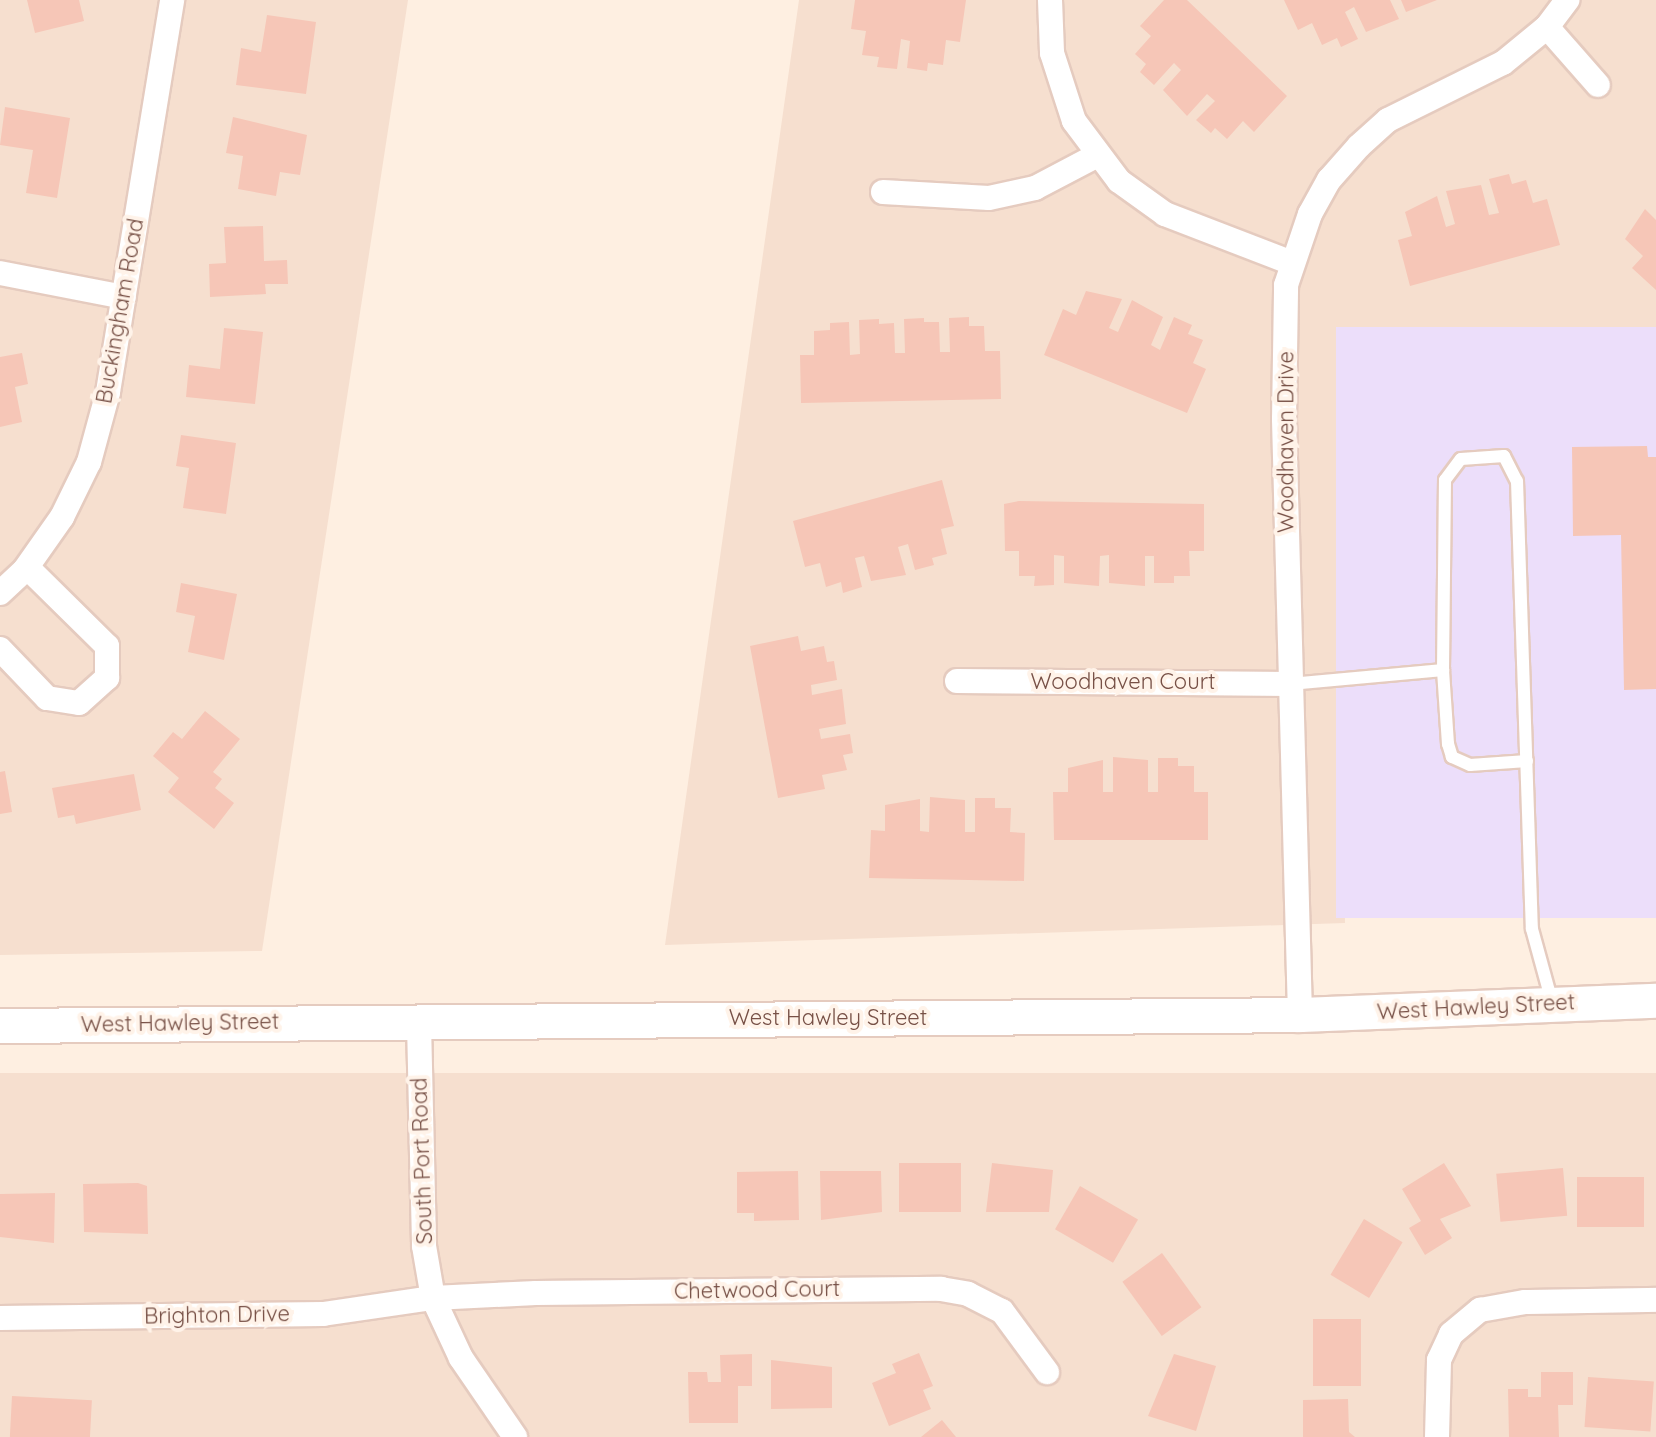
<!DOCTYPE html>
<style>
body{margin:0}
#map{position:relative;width:1656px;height:1437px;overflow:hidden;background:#feefe1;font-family:Quicksand,sans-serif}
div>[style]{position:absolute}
.residential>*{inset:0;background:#f6dfcf;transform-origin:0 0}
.education>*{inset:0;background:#ecdefa;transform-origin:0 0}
.building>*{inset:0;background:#f6c6b7;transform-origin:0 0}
.roads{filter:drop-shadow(2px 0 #e5cbbf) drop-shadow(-2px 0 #e5cbbf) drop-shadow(0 2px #e5cbbf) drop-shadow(0 -2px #e5cbbf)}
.lane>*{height:12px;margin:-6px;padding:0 6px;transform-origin:6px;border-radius:6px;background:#fff}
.street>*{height:24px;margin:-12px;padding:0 12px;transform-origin:12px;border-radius:12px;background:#fff}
.secondary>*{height:34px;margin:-17px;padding:0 17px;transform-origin:17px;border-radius:17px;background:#fff}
span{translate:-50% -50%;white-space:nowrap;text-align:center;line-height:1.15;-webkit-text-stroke:8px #fff3e9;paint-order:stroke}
.street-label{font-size:22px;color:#775046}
</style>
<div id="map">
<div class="residential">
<div style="clip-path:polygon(0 0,408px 0,262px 951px,0 955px)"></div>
<div style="clip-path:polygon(799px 0,1656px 0,1656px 327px,1336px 342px,1345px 923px,665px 945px)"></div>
<div style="left:1656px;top:1073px;width:364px;height:1656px;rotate:90deg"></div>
</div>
<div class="education">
<div style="left:1656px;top:327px;width:591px;height:320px;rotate:90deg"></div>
</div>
<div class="building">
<div style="clip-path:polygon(27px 0,79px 0,84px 21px,35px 33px)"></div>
<div style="clip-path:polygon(855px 0,966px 0,960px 42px,946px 40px,943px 65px,928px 63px,927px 71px,907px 68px,910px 41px,901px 39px,897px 69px,877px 67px,879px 57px,862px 55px,866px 31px,851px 29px)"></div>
<div style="clip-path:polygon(1164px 0,1187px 0,1287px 96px,1254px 132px,1243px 121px,1227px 139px,1215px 128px,1211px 133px,1196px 120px,1215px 101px,1207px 94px,1187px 116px,1163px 90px,1181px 70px,1174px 63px,1154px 85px,1140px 72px,1146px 64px,1135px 54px,1151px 36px,1140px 26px)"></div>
<div style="clip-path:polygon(1284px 0,1390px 0,1399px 19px,1366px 32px,1354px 7px,1345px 12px,1358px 39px,1341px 47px,1337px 38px,1322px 45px,1312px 23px,1298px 30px)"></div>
<div style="clip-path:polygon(1401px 0,1437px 0,1406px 12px)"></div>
<div style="clip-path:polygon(267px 15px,316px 22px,306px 94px,236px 85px,241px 48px,261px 52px)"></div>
<div style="clip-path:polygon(5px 107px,70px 118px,57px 198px,26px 193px,33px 150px,0 145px)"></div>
<div style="clip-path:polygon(233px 117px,307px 135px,300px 175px,280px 172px,276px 196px,238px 189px,243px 156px,226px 153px)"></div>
<div style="clip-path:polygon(1509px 174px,1512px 184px,1526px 180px,1533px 203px,1547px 199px,1560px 245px,1410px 286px,1398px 240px,1412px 236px,1405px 212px,1437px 196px,1446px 227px,1455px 224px,1446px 191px,1481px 185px,1489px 215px,1499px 213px,1489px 179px)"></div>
<div style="clip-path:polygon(1645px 209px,1656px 220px,1656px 290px,1632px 268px,1643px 256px,1625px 239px)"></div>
<div style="clip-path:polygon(263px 226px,264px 261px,287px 260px,288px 284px,265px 284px,266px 294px,210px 297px,209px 264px,226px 263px,224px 227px)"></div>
<div style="clip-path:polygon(1086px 291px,1122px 299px,1109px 328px,1118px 332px,1132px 300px,1163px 317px,1151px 345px,1160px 350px,1174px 317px,1192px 325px,1188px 334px,1203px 340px,1193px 363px,1206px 369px,1187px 413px,1044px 355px,1063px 309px,1076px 315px)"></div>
<div style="clip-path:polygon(969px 317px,969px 326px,984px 326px,985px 351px,1000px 351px,1001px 399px,801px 403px,800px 355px,814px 355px,814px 331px,830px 330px,830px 323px,849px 322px,850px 355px,860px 354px,859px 320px,879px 319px,879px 324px,894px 323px,895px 353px,905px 353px,904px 319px,924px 318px,924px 322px,939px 322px,940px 352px,950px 352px,949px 318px)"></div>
<div style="clip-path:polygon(224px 328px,263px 332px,255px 404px,186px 397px,189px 365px,220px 369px)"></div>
<div style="clip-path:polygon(22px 353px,28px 384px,15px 387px,22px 422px,0 427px,0 357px)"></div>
<div style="clip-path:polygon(181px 435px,236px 443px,226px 514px,183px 508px,189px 468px,176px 466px)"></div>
<div style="clip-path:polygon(1647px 446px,1648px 457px,1656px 457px,1656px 689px,1624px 690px,1621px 535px,1573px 536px,1572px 447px)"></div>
<div style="clip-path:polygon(942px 480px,954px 526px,941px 529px,947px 554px,932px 558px,934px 565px,915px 570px,908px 544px,898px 547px,906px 575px,871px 581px,864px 556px,855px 558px,862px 587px,843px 593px,841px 582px,826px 587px,820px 563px,805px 567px,793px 521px)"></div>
<div style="clip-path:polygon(1019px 501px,1204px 504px,1204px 551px,1189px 551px,1190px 576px,1174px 576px,1174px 583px,1154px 583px,1154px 556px,1145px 556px,1145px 586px,1109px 583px,1109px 555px,1100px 556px,1099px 586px,1064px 583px,1064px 556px,1054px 555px,1054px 585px,1034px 586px,1035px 576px,1019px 576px,1019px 551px,1005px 551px,1004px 504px)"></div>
<div style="clip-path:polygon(181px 583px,237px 594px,224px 660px,188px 652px,195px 616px,176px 612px)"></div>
<div style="clip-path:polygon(798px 636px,801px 651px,824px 646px,827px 662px,834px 661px,837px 680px,811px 685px,812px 695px,842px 689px,846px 724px,819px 729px,821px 739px,850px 734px,853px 753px,843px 755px,847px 770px,822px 775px,825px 789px,778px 798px,750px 646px)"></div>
<div style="clip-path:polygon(205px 711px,240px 739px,213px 772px,222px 779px,215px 788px,234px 803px,214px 829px,168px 792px,179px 778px,153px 756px,173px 732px,182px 739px)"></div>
<div style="clip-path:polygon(1113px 757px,1148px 760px,1148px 792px,1158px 792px,1158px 758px,1178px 758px,1178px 766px,1194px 766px,1194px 792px,1208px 792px,1208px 840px,1054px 840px,1053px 792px,1068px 792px,1068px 768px,1103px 760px,1103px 792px,1113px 792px)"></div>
<div style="clip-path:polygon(5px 771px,12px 812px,0 814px,0 772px)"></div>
<div style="clip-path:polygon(134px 774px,141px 810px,76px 824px,74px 815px,58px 818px,52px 788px)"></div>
<div style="clip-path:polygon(930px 797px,965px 800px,965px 832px,975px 832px,975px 798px,995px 798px,995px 808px,1011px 808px,1010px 832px,1025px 833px,1024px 881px,869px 878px,871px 830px,885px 831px,885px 805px,920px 799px,920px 831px,929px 832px)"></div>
<div style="left:899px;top:1163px;width:62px;height:49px"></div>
<div style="clip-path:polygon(992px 1163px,1053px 1170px,1049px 1212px,986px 1212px)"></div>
<div style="clip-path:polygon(1444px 1163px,1471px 1206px,1440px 1219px,1452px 1238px,1425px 1255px,1409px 1228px,1421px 1221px,1402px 1189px)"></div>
<div style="left:1563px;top:1168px;width:48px;height:67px;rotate:85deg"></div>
<div style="clip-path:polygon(798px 1171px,799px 1220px,754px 1221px,754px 1213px,737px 1213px,737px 1172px)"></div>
<div style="clip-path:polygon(820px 1171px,881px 1171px,882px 1212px,821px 1220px)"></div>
<div style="left:1577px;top:1177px;width:67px;height:50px"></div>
<div style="clip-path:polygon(138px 1183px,147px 1186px,148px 1234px,84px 1232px,83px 1184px)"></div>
<div style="left:1080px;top:1186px;width:67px;height:50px;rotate:30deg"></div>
<div style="clip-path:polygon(55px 1193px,54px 1243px,0 1237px,0 1194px)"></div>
<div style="left:1364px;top:1219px;width:45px;height:65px;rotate:31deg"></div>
<div style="left:1162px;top:1253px;width:67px;height:49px;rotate:54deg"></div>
<div style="left:1313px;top:1319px;width:48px;height:67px"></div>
<div style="clip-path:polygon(919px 1353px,933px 1386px,923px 1390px,931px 1409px,889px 1426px,872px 1383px,896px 1373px,892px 1364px)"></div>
<div style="clip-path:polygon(752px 1354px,752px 1386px,738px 1386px,738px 1423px,689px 1423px,688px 1372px,707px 1372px,708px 1382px,721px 1382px,720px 1355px)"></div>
<div style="clip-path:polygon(1174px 1354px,1216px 1366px,1196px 1431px,1148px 1416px)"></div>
<div style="clip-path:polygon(771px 1360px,832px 1367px,832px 1408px,771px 1409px)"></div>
<div style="clip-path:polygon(1541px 1372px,1573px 1372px,1573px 1405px,1558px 1405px,1559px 1437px,1509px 1437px,1508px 1389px,1528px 1389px,1528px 1397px,1541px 1397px)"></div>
<div style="left:1588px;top:1377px;width:66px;height:50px;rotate:4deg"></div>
<div style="left:12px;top:1396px;width:80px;height:41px;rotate:3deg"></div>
<div style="clip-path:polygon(1348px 1399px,1349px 1432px,1355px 1437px,1303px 1437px,1303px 1400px)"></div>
<div style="clip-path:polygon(942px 1420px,956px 1437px,921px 1437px)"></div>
</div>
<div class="roads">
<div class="lane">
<div style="left:1290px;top:684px;width:154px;rotate:-5.2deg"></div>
<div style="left:1527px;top:761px;width:57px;rotate:176deg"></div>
<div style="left:1470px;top:765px;width:20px;rotate:-156deg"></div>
<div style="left:1452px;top:757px;width:14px;rotate:-107deg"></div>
<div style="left:1448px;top:744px;width:74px;rotate:-93.9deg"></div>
<div style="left:1443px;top:670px;width:190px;rotate:-89.4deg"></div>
<div style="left:1445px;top:480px;width:26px;rotate:-53deg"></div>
<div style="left:1461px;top:459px;width:43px;rotate:-4deg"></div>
<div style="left:1504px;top:456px;width:28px;rotate:63deg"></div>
<div style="left:1517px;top:481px;width:448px;rotate:88.1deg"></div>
<div style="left:1532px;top:929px;width:76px;rotate:74.7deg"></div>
</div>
<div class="street">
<div style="left:1050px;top:0;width:53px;rotate:87.8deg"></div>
<div style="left:1052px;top:53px;width:71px;rotate:72.1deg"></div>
<div style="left:1074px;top:121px;width:75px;rotate:53.1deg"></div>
<div style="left:1119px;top:181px;width:57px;rotate:35.7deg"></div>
<div style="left:1165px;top:214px;width:136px;rotate:21.1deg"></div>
<div style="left:1547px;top:27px;width:77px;rotate:48.7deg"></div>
<div style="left:883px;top:192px;width:106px;rotate:3.2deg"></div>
<div style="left:989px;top:198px;width:47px;rotate:-12.3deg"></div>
<div style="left:1035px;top:188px;width:69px;rotate:-27.7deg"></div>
<div style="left:0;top:273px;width:126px;rotate:11deg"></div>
<div style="left:0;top:593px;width:33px;rotate:-43deg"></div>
<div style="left:24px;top:571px;width:66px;rotate:-54.9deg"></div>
<div style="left:62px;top:517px;width:61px;rotate:-63.9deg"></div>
<div style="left:89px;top:462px;width:73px;rotate:-74.8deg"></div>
<div style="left:108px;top:392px;width:397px;rotate:-80.7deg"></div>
<div style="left:0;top:649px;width:68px;rotate:46.2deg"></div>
<div style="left:47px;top:698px;width:32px;rotate:9deg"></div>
<div style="left:79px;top:703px;width:38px;rotate:-42deg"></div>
<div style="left:107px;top:678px;width:32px;rotate:-90deg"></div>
<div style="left:107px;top:646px;width:112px;rotate:-135.4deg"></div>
<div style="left:957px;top:681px;width:333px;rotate:0.5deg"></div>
<div style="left:1300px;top:1015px;width:596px;rotate:-91.54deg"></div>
<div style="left:1284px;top:419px;width:134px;rotate:-89.1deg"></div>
<div style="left:1286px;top:285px;width:75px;rotate:-71.3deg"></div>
<div style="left:1310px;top:214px;width:39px;rotate:-61deg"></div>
<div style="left:1329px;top:180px;width:45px;rotate:-48.6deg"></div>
<div style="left:1359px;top:146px;width:39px;rotate:-42deg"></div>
<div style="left:1388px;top:120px;width:128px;rotate:-26.4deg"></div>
<div style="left:1503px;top:63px;width:57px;rotate:-39.3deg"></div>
<div style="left:1547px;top:27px;width:34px;rotate:-53deg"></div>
<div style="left:419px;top:1023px;width:223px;rotate:88.7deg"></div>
<div style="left:424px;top:1246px;width:53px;rotate:80.2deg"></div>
<div style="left:433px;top:1298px;width:66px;rotate:65deg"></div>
<div style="left:461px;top:1358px;width:96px;rotate:55.6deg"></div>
<div style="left:0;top:1318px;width:323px;rotate:-0.7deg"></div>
<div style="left:323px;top:1314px;width:111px;rotate:-8.3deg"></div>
<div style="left:433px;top:1298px;width:103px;rotate:-2.8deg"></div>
<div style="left:536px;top:1293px;width:405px;rotate:-0.6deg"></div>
<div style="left:941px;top:1289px;width:27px;rotate:10deg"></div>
<div style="left:968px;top:1294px;width:38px;rotate:27deg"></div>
<div style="left:1002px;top:1311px;width:76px;rotate:53.6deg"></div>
<div style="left:1437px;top:1437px;width:77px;rotate:-88.5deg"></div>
<div style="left:1439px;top:1360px;width:29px;rotate:-65deg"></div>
<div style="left:1451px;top:1334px;width:38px;rotate:-40deg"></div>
<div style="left:1480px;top:1310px;width:46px;rotate:-10.1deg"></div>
<div style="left:1525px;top:1302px;width:131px;rotate:-0.9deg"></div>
</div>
<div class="secondary">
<div style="left:0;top:1026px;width:1300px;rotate:-0.48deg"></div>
<div style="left:1300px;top:1015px;width:356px;rotate:-2.3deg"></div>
</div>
</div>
<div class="street-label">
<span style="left:120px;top:311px;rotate:-80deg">Buckingham Road</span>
<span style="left:1286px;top:442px;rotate:-90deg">Woodhaven Drive</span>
<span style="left:1123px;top:682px">Woodhaven Court</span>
<span style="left:1476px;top:1007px;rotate:-3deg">West Hawley Street</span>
<span style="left:828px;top:1018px">West Hawley Street</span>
<span style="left:180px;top:1023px;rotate:-1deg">West Hawley Street</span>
<span style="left:422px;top:1161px;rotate:-92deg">South Port Road</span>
<span style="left:757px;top:1290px;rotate:-1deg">Chetwood Court</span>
<span style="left:217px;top:1315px;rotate:-1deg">Brighton Drive</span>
</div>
</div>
